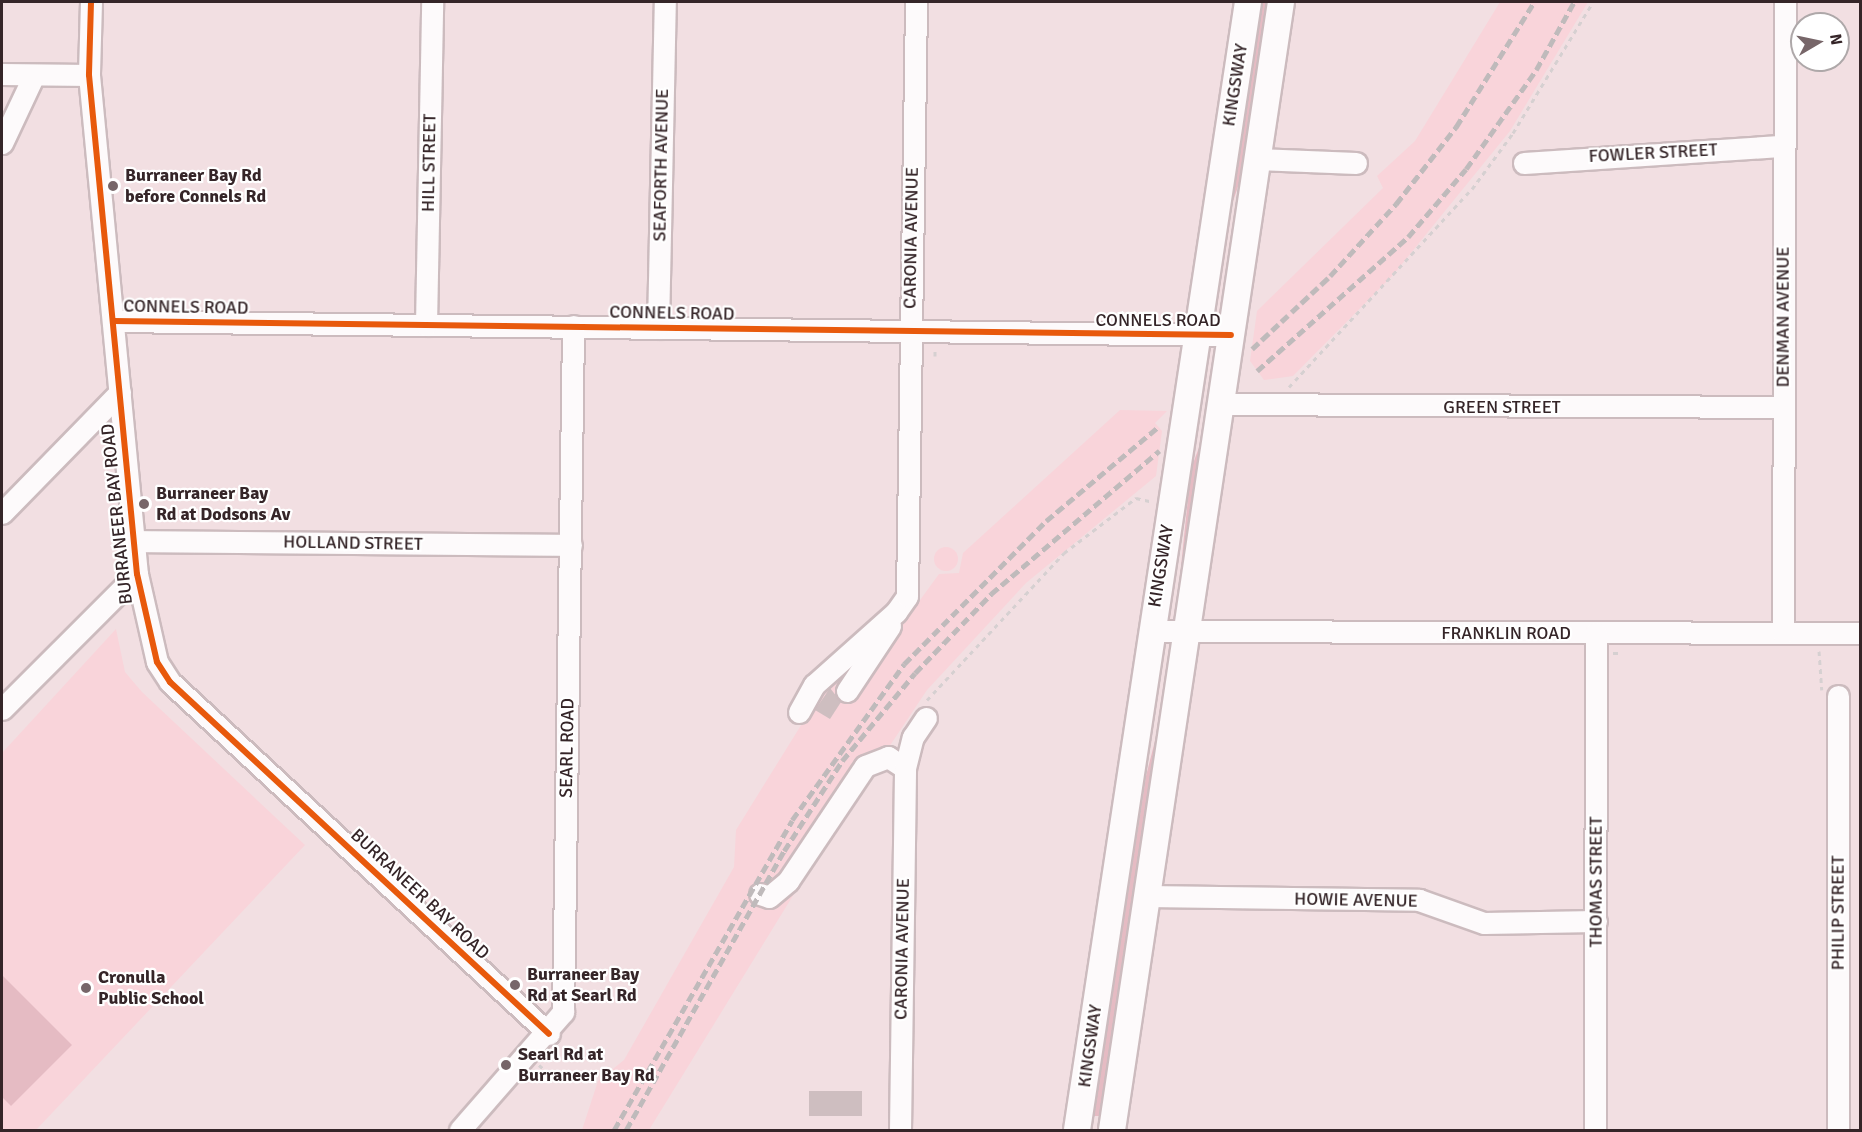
<!DOCTYPE html>
<style>
body{margin:0}
#map{position:relative;width:1862px;height:1132px;overflow:hidden;background:#f2dfe2;font-family:Signika,sans-serif}
div>[style]{position:absolute}
.built>*{inset:0;background:#f9d4da}
.round{border-radius:50%}
.green>*{inset:0;background:#e5bbc3}
.building>*{inset:0;background:#cebec0;transform-origin:0 0}
.path>*{height:3px;margin-top:-1.5px;transform-origin:0;background:repeating-linear-gradient(90deg,#d6d0d1 0 4.5px,transparent 0 9px)}
.roads{filter:drop-shadow(2px 0 #ccbbbe) drop-shadow(-2px 0 #ccbbbe) drop-shadow(0 2px #ccbbbe) drop-shadow(0 -2px #ccbbbe)}
.minor>*{height:21px;margin:-10.5px;padding:0 10.5px;transform-origin:10.5px;border-radius:10.5px;background:#fdfafb}
.major>*{height:26px;margin:-13px;padding:0 13px;transform-origin:13px;border-radius:13px;background:#fdfafb}
.rail>*{height:4.5px;margin-top:-2.25px;transform-origin:0;background:repeating-linear-gradient(90deg,#bfbabb 0 9px,transparent 0 13.5px)}
.cycleway>*{height:6px;margin:-3px;padding:0 3px;transform-origin:3px;border-radius:3px;background:#e8590c}
.dots>*{width:16px;height:16px;translate:-50% -50%;box-sizing:border-box;border:3px solid #fff;border-radius:50%}
span{translate:-50% -50%;white-space:nowrap;text-align:center;line-height:1.15;-webkit-text-stroke:4.5px #fff;paint-order:stroke}
.street-label{font-size:18px;color:#352528}
.poi-label{font-size:18px;color:#352528;font-weight:700}
.left{translate:0 -50%;text-align:left}
.frame{position:absolute;inset:0;border:3px solid #352528;pointer-events:none}
.north{position:absolute;left:1790px;top:12px;width:60px;height:60px;box-sizing:border-box;background:#fff;border:2px solid #aea8a9;border-radius:50%;rotate:81deg;font-size:16px;font-weight:700;line-height:24px;text-align:center;color:#352528}
.north::after{content:'';display:block;margin:auto;width:21px;height:27px;background:#776669;clip-path:polygon(50% 0,100% 100%,50% 72%,0 100%)}
</style>
<div id="map">
<div class="built">
<div style="clip-path:polygon(1500px 2px,1588px 2px,1510px 131px,1393px 275px,1293px 376px,1264px 380px,1250px 361px,1257px 311px,1383px 188px,1377px 176px,1415px 141px)"></div>
<div style="clip-path:polygon(1120px 410px,1167px 411px,1155px 423px,1162px 431px,1156px 476px,1026px 583px,927px 690px,829px 837px,649px 1130px,582px 1130px,598px 1081px,624px 1060px,734px 867px,736px 830px,821px 693px,891px 640px,939px 574px,959px 573px,963px 553px)"></div>
<div class="round" style="left:934px;top:547px;width:24px;height:24px"></div>
<div style="clip-path:polygon(116px 629px,125px 672px,142px 692px,305px 845px,36px 1130px,2px 1130px,2px 753px)"></div>
</div>
<div class="green">
<div style="clip-path:polygon(1261px 2px,1268px 2px,1241px 178px,1231px 207px)"></div>
<div style="clip-path:polygon(1201px 442px,1180px 585px,1179px 586px,1191px 469px)"></div>
<div style="clip-path:polygon(1157px 733px,1102px 1116px,1094px 1116px,1146px 776px)"></div>
<div style="clip-path:polygon(2px 975px,72px 1045px,11px 1106px,2px 1097px)"></div>
</div>
<div class="building">
<div style="clip-path:polygon(830px 688px,841px 702px,830px 719px,815px 710px)"></div>
<div style="left:809px;top:1091px;width:53px;height:25px"></div>
</div>
<div class="path">
<div style="left:935px;top:356px;width:7px;rotate:-90deg"></div>
<div style="left:1289px;top:387px;width:270px;rotate:-47.3deg"></div>
<div style="left:1472px;top:189px;width:69px;rotate:-53.8deg"></div>
<div style="left:1513px;top:133px;width:153px;rotate:-58.6deg"></div>
<div style="left:1819px;top:651px;width:39px;rotate:86deg"></div>
<div style="left:1613px;top:653px;width:8px"></div>
<div style="left:927px;top:700px;width:201px;rotate:-47deg"></div>
<div style="left:1064px;top:553px;width:91px;rotate:-37.4deg"></div>
<div style="left:1136px;top:498px;width:17px;rotate:13deg"></div>
<div style="left:539px;top:1065px;width:11px;rotate:41deg"></div>
</div>
<div class="roads">
<div class="minor">
<div style="left:91px;top:2px;width:73px;rotate:91.6deg"></div>
<div style="left:89px;top:75px;width:501px;rotate:84.51deg"></div>
<div style="left:137px;top:574px;width:90px;rotate:77.2deg"></div>
<div style="left:157px;top:662px;width:24px;rotate:57deg"></div>
<div style="left:170px;top:682px;width:517px;rotate:42.88deg"></div>
<div style="left:2px;top:74px;width:87px;rotate:0.7deg"></div>
<div style="left:2px;top:143px;width:75px;rotate:-64.8deg"></div>
<div style="left:1257px;top:159px;width:99px;rotate:2.3deg"></div>
<div style="left:1524px;top:163px;width:260px;rotate:-3.8deg"></div>
<div style="left:113px;top:321px;width:1118px;rotate:0.72deg"></div>
<div style="left:426px;top:325px;width:323px;rotate:-88.9deg"></div>
<div style="left:658px;top:328px;width:326px;rotate:-88.8deg"></div>
<div style="left:1220px;top:404px;width:564px;rotate:0.3deg"></div>
<div style="left:2px;top:513px;width:169px;rotate:-45.7deg"></div>
<div style="left:135px;top:541px;width:436px;rotate:0.5deg"></div>
<div style="left:1151px;top:631px;width:709px;rotate:0.16deg"></div>
<div style="left:1783px;top:633px;width:631px;rotate:-89.82deg"></div>
<div style="left:847px;top:691px;width:78px;rotate:-56.5deg"></div>
<div style="left:2px;top:709px;width:191px;rotate:-45deg"></div>
<div style="left:799px;top:712px;width:31px;rotate:-61deg"></div>
<div style="left:814px;top:685px;width:110px;rotate:-41.7deg"></div>
<div style="left:896px;top:612px;width:19px;rotate:-55deg"></div>
<div style="left:907px;top:596px;width:594px;rotate:-89.13deg"></div>
<div style="left:760px;top:894px;width:9px;rotate:18deg"></div>
<div style="left:769px;top:897px;width:25px;rotate:-40deg"></div>
<div style="left:788px;top:881px;width:138px;rotate:-56.2deg"></div>
<div style="left:865px;top:766px;width:25px;rotate:-21deg"></div>
<div style="left:888px;top:757px;width:20px;rotate:33deg"></div>
<div style="left:1147px;top:896px;width:272px;rotate:0.8deg"></div>
<div style="left:1419px;top:900px;width:69px;rotate:19.5deg"></div>
<div style="left:1484px;top:923px;width:112px;rotate:-1deg"></div>
<div style="left:460px;top:1130px;width:157px;rotate:-48.9deg"></div>
<div style="left:563px;top:1012px;width:686px;rotate:-89.16deg"></div>
<div style="left:900px;top:1130px;width:362px;rotate:-89.2deg"></div>
<div style="left:905px;top:768px;width:32px;rotate:-76deg"></div>
<div style="left:913px;top:737px;width:23px;rotate:-56deg"></div>
<div style="left:1595px;top:1130px;width:497px;rotate:-89.9deg"></div>
<div style="left:1838px;top:1130px;width:434px;rotate:-90deg"></div>
</div>
<div class="major">
<div style="left:1077px;top:1130px;width:1141px;rotate:-81.38deg"></div>
<div style="left:1112px;top:1130px;width:1141px;rotate:-81.48deg"></div>
</div>
</div>
<div class="rail">
<div style="left:1252px;top:349px;width:107px;rotate:-43.1deg"></div>
<div style="left:1330px;top:276px;width:98px;rotate:-47.5deg"></div>
<div style="left:1396px;top:204px;width:98px;rotate:-52.1deg"></div>
<div style="left:1456px;top:127px;width:147px;rotate:-58deg"></div>
<div style="left:1257px;top:371px;width:202px;rotate:-41.6deg"></div>
<div style="left:1408px;top:237px;width:89px;rotate:-49.5deg"></div>
<div style="left:1466px;top:169px;width:121px;rotate:-54.7deg"></div>
<div style="left:1536px;top:70px;width:78px;rotate:-60.8deg"></div>
<div style="left:614px;top:1130px;width:357px;rotate:-60.1deg"></div>
<div style="left:792px;top:820px;width:192px;rotate:-54.3deg"></div>
<div style="left:904px;top:664px;width:202px;rotate:-45.2deg"></div>
<div style="left:1046px;top:521px;width:146px;rotate:-40deg"></div>
<div style="left:626px;top:1130px;width:321px;rotate:-60.5deg"></div>
<div style="left:784px;top:851px;width:107px;rotate:-57.2deg"></div>
<div style="left:842px;top:761px;width:114px;rotate:-50.3deg"></div>
<div style="left:915px;top:673px;width:110px;rotate:-46.1deg"></div>
<div style="left:991px;top:594px;width:221px;rotate:-40.4deg"></div>
</div>
<div class="cycleway">
<div style="left:91px;top:2px;width:73px;rotate:91.6deg"></div>
<div style="left:89px;top:75px;width:501px;rotate:84.51deg"></div>
<div style="left:137px;top:574px;width:90px;rotate:77.2deg"></div>
<div style="left:157px;top:662px;width:24px;rotate:57deg"></div>
<div style="left:170px;top:682px;width:517px;rotate:42.88deg"></div>
<div style="left:113px;top:321px;width:1118px;rotate:0.72deg"></div>
</div>
<div class="dots">
<div style="left:113px;top:186px;background:#776669"></div>
<div style="left:144px;top:504px;background:#776669"></div>
<div style="left:515px;top:985px;background:#776669"></div>
<div style="left:86px;top:988px;background:#776669"></div>
<div style="left:506px;top:1065px;background:#776669"></div>
</div>
<div class="street-label">
<span style="left:1235px;top:85px;rotate:-81deg">KINGSWAY</span>
<span style="left:1653px;top:153px;rotate:-3deg">FOWLER STREET</span>
<span style="left:429px;top:163px;rotate:-89deg">HILL STREET</span>
<span style="left:661px;top:165px;rotate:-89deg">SEAFORTH AVENUE</span>
<span style="left:911px;top:238px;rotate:-89deg">CARONIA AVENUE</span>
<span style="left:186px;top:307px;rotate:1deg">CONNELS ROAD</span>
<span style="left:672px;top:313px;rotate:1deg">CONNELS ROAD</span>
<span style="left:1783px;top:317px;rotate:-90deg">DENMAN AVENUE</span>
<span style="left:1158px;top:320px">CONNELS ROAD</span>
<span style="left:1502px;top:407px">GREEN STREET</span>
<span style="left:117px;top:514px;rotate:-96deg">BURRANEER BAY ROAD</span>
<span style="left:353px;top:543px;rotate:1deg">HOLLAND STREET</span>
<span style="left:1161px;top:566px;rotate:-81deg">KINGSWAY</span>
<span style="left:1506px;top:633px">FRANKLIN ROAD</span>
<span style="left:567px;top:748px;rotate:-89deg">SEARL ROAD</span>
<span style="left:1596px;top:882px;rotate:-90deg">THOMAS STREET</span>
<span style="left:420px;top:894px;rotate:43deg">BURRANEER BAY ROAD</span>
<span style="left:1356px;top:900px;rotate:1deg">HOWIE AVENUE</span>
<span style="left:1838px;top:913px;rotate:-90deg">PHILIP STREET</span>
<span style="left:902px;top:949px;rotate:-89deg">CARONIA AVENUE</span>
<span style="left:1090px;top:1046px;rotate:-82deg">KINGSWAY</span>
</div>
<div class="poi-label">
<span class="left" style="left:125px;top:186px">Burraneer Bay Rd<br>before Connels Rd</span>
<span class="left" style="left:156px;top:504px">Burraneer Bay<br>Rd at Dodsons Av</span>
<span class="left" style="left:527px;top:985px">Burraneer Bay<br>Rd at Searl Rd</span>
<span class="left" style="left:98px;top:988px">Cronulla<br>Public School</span>
<span class="left" style="left:518px;top:1065px">Searl Rd at<br>Burraneer Bay Rd</span>
</div>
<div class="frame"></div>
<div class="north">N</div>
</div>
